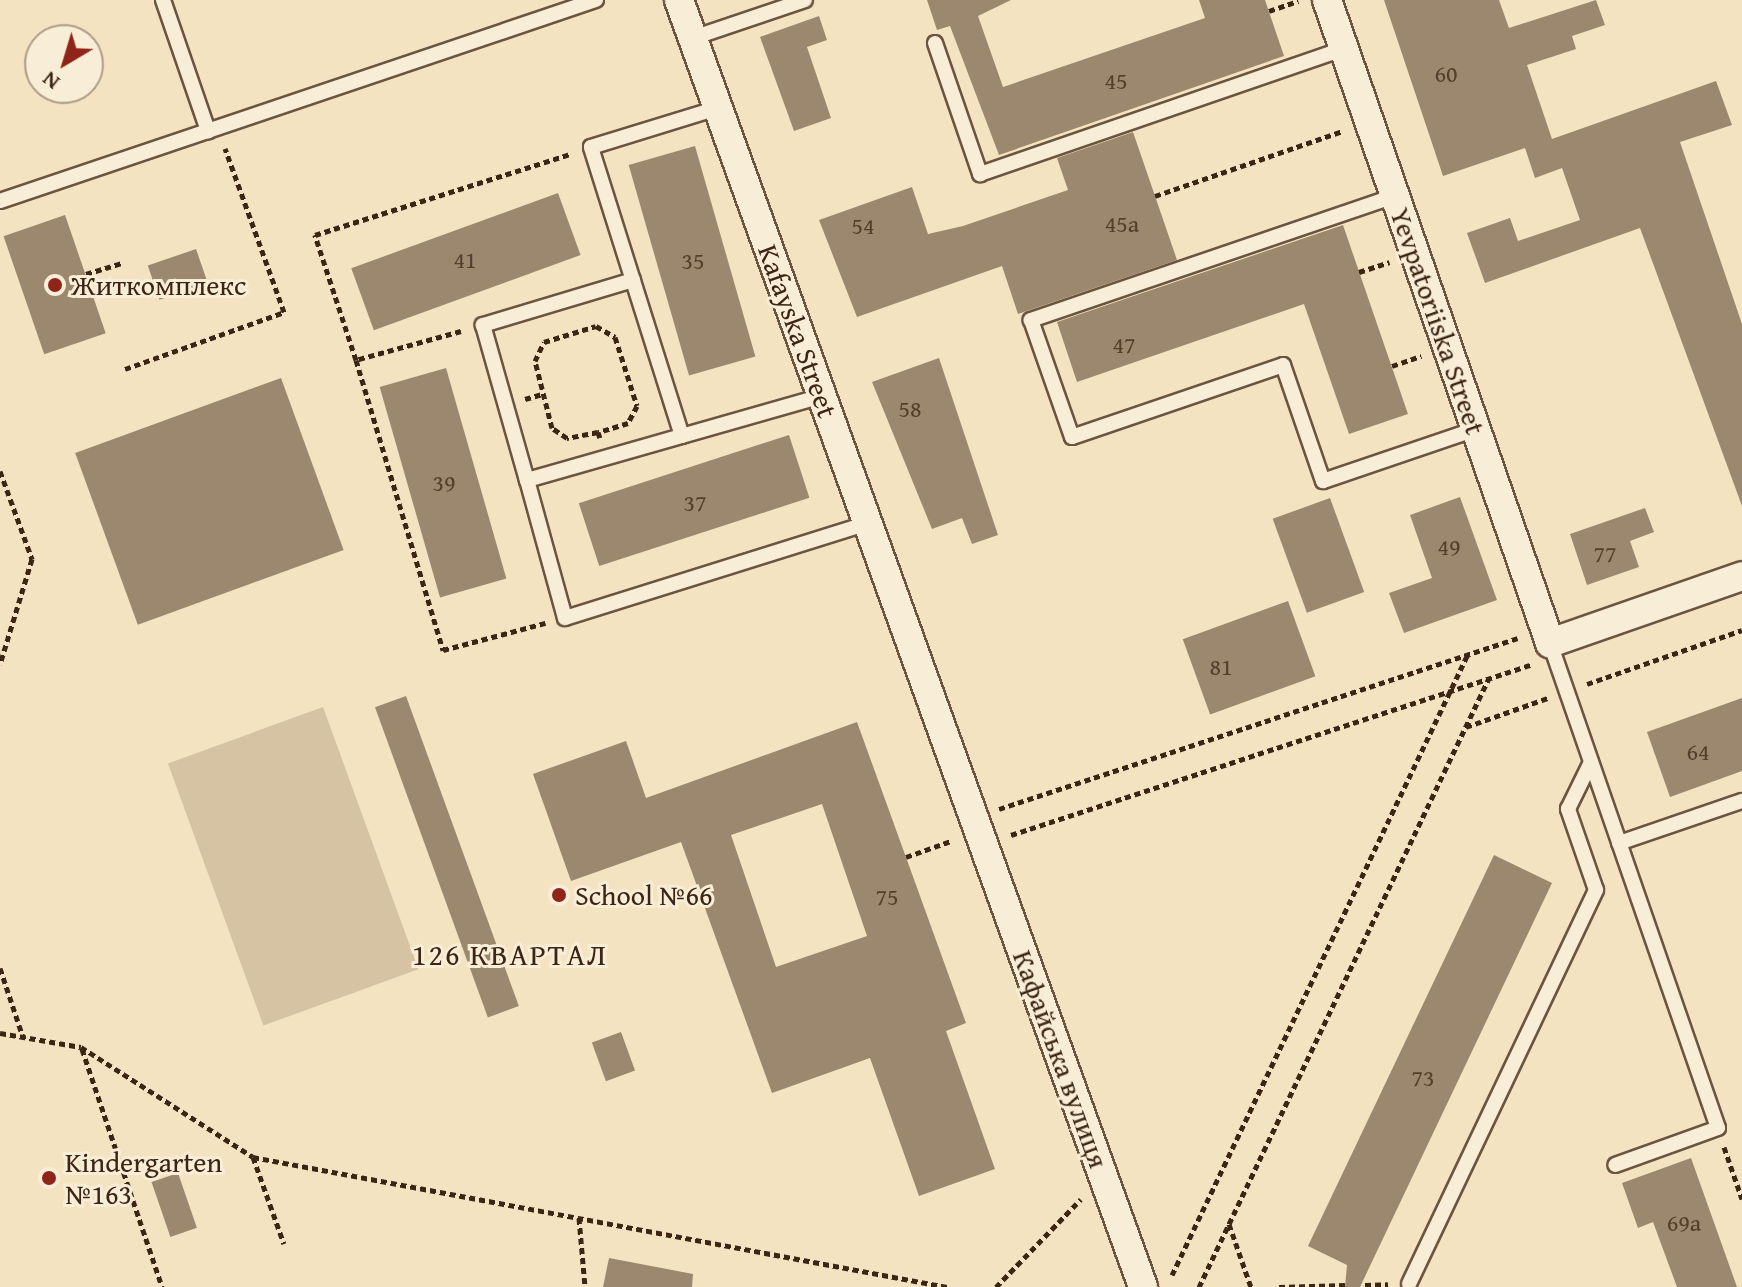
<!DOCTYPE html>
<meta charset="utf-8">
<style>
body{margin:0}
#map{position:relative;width:1742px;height:1287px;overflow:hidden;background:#f4e3c0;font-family:"Gentium Book Plus",serif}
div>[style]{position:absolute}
.green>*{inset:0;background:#d5c3a3;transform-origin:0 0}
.building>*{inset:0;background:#9c886e;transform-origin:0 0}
.path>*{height:5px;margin-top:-2.5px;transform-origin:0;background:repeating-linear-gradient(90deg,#3d2516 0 6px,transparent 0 10px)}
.roads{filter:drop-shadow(2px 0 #6b5440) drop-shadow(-2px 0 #6b5440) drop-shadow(0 2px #6b5440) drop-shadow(0 -2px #6b5440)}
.lane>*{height:14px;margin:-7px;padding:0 7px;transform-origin:7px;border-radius:7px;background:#f8edd6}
.street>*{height:28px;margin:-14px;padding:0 14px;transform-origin:14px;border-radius:14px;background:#f8edd6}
.dots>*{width:22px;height:22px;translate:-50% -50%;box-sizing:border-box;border:4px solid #f8edd6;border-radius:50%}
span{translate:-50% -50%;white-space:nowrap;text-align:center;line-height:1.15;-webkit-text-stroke:6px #f8edd6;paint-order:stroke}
.number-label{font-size:24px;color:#553e2c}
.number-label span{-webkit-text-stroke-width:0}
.poi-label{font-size:28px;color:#3d2516}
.left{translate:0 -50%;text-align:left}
.street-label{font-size:28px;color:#3d2516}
.neighbourhood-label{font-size:30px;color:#3d2516;letter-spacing:2px}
.north{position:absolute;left:24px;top:24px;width:80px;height:80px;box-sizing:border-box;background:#f8edd6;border:2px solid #ad9d89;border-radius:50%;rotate:218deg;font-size:22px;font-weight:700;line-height:32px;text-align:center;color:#3d2516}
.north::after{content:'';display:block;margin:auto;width:28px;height:36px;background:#8f2418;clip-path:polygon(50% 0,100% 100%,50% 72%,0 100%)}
</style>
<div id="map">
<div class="green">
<div style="left:323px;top:707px;width:279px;height:165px;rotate:70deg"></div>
</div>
<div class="building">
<div style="clip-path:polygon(927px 0,1011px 0,978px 16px,1003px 87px,1205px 18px,1199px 0,1265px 0,1284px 56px,999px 155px,950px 26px,937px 30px)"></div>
<div style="clip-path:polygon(1384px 0,1499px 0,1509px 28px,1596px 0,1605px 25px,1572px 36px,1576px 49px,1527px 65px,1552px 139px,1716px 81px,1732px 125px,1680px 142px,1742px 324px,1742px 506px,1640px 228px,1485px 283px,1467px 233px,1510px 218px,1518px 241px,1580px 220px,1562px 168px,1535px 178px,1525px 148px,1443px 176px)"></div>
<div style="clip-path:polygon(819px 16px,827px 40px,807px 47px,831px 118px,794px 131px,760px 37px)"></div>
<div style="clip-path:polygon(1133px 132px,1177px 260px,1018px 314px,1002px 266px,857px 317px,819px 220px,912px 187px,928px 234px,963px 226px,1068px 190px,1057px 158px)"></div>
<div style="left:695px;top:146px;width:219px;height:69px;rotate:74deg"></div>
<div style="left:558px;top:193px;width:66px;height:220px;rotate:70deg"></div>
<div style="left:65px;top:215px;width:125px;height:65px;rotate:71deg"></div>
<div style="clip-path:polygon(1343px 225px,1408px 414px,1349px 434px,1304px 304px,1077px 382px,1057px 322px)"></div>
<div style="left:196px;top:249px;width:36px;height:51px;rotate:71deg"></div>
<div style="clip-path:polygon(939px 358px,998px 535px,972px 544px,962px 518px,932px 529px,872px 382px)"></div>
<div style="left:446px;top:368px;width:219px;height:69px;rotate:74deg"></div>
<div style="left:281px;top:378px;width:183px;height:219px;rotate:70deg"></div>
<div style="left:789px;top:435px;width:66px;height:221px;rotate:72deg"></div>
<div style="clip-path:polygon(1460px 497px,1497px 600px,1404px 633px,1389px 593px,1432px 578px,1410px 515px)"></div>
<div style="left:1330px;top:498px;width:100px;height:61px;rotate:70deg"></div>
<div style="clip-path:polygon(1645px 508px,1654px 532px,1630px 541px,1639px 567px,1587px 585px,1570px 534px)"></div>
<div style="left:1288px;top:601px;width:80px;height:112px;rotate:70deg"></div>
<div style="left:406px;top:696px;width:330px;height:33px;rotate:70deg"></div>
<div style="clip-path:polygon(1742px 698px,1742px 771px,1670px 797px,1647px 732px)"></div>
<div style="clip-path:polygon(evenodd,857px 722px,966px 1023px,946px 1031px,995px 1169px,919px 1196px,870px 1058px,772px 1093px,681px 842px,571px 881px,533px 774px,626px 741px,646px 798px,857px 722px,822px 804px,867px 936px,776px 967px,731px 835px,822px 804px)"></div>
<div style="clip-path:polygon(1494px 855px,1552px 883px,1360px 1287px,1345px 1287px,1347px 1265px,1308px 1246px)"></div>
<div style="left:621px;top:1032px;width:41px;height:31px;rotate:70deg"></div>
<div style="clip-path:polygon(1691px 1158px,1737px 1287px,1677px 1287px,1653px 1222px,1638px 1228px,1622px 1183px)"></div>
<div style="left:178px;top:1173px;width:58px;height:28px;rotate:71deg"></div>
<div style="clip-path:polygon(609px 1258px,693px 1274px,692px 1287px,603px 1287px)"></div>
</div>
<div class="path">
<div style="left:1269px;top:11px;width:31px;rotate:-19deg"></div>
<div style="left:1155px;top:196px;width:199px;rotate:-19.1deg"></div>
<div style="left:1359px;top:272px;width:32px;rotate:-18deg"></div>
<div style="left:86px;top:274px;width:37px;rotate:-17deg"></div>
<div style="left:461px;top:331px;width:109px;rotate:164.6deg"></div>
<div style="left:356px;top:360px;width:132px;rotate:-108.2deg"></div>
<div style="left:315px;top:235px;width:269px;rotate:-17.6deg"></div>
<div style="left:356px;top:360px;width:303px;rotate:73.3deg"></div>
<div style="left:443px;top:650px;width:106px;rotate:-14.8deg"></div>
<div style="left:1392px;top:366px;width:31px;rotate:-19deg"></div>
<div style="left:125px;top:369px;width:169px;rotate:-19.7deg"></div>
<div style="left:284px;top:312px;width:174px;rotate:-109.8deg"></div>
<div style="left:525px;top:399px;width:19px;rotate:-16deg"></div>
<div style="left:598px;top:432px;width:32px;rotate:169deg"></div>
<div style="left:567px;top:438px;width:18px;rotate:-146deg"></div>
<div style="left:552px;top:428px;width:69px;rotate:-104.2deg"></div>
<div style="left:535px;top:361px;width:21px;rotate:-65deg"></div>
<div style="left:544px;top:342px;width:54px;rotate:-17.1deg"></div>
<div style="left:596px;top:326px;width:22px;rotate:30deg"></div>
<div style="left:615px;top:337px;width:72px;rotate:72.3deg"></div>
<div style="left:637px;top:406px;width:19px;rotate:118deg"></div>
<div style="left:628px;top:423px;width:31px;rotate:163deg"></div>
<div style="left:598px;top:432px;width:6px;rotate:72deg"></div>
<div style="left:0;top:471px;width:94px;rotate:70deg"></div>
<div style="left:32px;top:559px;width:110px;rotate:106.9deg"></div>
<div style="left:1587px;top:684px;width:164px;rotate:-19.2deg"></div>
<div style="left:1466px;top:727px;width:87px;rotate:-19.5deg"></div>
<div style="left:999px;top:809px;width:546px;rotate:-18.24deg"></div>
<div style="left:1011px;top:835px;width:549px;rotate:-18.14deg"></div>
<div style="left:906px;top:857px;width:48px;rotate:-19.6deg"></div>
<div style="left:0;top:968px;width:73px;rotate:71.6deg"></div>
<div style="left:0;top:1033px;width:82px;rotate:9.8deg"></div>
<div style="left:81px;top:1047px;width:204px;rotate:32.6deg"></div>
<div style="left:253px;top:1157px;width:706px;rotate:10.61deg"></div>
<div style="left:82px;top:1049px;width:251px;rotate:71.4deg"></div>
<div style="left:1724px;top:1147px;width:55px;rotate:70.9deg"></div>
<div style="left:253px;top:1157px;width:92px;rotate:70.4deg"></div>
<div style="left:579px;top:1218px;width:69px;rotate:85deg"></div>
<div style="left:1229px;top:1224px;width:67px;rotate:70.8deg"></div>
<div style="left:1172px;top:1275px;width:688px;rotate:-64.52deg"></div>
<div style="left:1365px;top:1285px;width:23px;rotate:-2deg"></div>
<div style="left:996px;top:1287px;width:122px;rotate:-46deg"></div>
<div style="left:1199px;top:1287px;width:675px;rotate:-64.54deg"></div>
<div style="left:1279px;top:1287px;width:66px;rotate:-1.7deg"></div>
</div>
<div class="roads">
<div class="lane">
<div style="left:163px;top:0;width:139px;rotate:71deg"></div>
<div style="left:693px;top:38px;width:118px;rotate:-18.7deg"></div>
<div style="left:935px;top:43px;width:139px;rotate:71deg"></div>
<div style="left:980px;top:174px;width:385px;rotate:-19deg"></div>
<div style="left:1395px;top:196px;width:385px;rotate:161.2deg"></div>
<div style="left:1031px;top:320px;width:124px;rotate:70.7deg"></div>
<div style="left:1072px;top:437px;width:223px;rotate:-18.8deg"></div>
<div style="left:1283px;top:365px;width:123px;rotate:71deg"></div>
<div style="left:1323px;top:481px;width:162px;rotate:-18.8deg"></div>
<div style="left:0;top:201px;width:629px;rotate:-18.64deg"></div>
<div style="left:633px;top:280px;width:157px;rotate:163.3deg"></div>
<div style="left:483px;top:325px;width:161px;rotate:74.2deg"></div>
<div style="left:527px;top:480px;width:306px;rotate:-15.9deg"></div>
<div style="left:682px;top:436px;width:303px;rotate:-107.5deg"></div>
<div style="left:591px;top:147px;width:133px;rotate:-17.1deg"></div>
<div style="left:527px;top:480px;width:143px;rotate:74.6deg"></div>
<div style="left:565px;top:618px;width:318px;rotate:-17.4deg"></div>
<div style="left:1550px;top:643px;width:513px;rotate:70.89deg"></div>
<div style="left:1718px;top:1128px;width:109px;rotate:160.2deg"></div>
<div style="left:1619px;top:843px;width:130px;rotate:-18.9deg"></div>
<div style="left:1409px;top:1284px;width:436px;rotate:-64.6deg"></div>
<div style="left:1596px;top:890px;width:86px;rotate:-109.1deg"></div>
<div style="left:1568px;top:809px;width:52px;rotate:-63.9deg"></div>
</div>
<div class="street">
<div style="left:679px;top:0;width:1368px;rotate:70.17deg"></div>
<div style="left:1327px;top:0;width:681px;rotate:70.87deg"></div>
<div style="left:1550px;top:643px;width:203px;rotate:-19.2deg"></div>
</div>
</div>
<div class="dots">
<div style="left:55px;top:285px;background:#8f2418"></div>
<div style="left:559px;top:895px;background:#8f2418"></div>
<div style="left:49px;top:1178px;background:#8f2418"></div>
</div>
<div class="number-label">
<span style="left:1446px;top:74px">60</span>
<span style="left:1116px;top:81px">45</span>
<span style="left:1122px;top:224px">45а</span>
<span style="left:863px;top:226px">54</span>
<span style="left:465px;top:260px">41</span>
<span style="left:693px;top:261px">35</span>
<span style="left:1124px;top:345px">47</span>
<span style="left:910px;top:409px">58</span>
<span style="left:444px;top:483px">39</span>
<span style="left:695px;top:503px">37</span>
<span style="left:1449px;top:547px">49</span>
<span style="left:1605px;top:554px">77</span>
<span style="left:1221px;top:667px">81</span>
<span style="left:1698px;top:752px">64</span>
<span style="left:887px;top:897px">75</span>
<span style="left:1423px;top:1078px">73</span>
<span style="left:1684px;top:1223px">69а</span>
</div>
<div class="poi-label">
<span class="left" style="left:71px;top:285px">Житкомплекс</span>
<span class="left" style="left:575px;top:895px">School №66</span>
<span class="left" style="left:65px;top:1178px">Kindergarten<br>№163</span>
</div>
<div class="street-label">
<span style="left:1438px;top:321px;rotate:71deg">Yevpatoriiska Street</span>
<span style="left:798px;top:331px;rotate:70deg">Kafayska Street</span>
<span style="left:1061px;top:1059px;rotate:70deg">Кафайська вулиця</span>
</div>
<div class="neighbourhood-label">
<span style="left:510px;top:954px">126 КВАРТАЛ</span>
</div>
<div class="north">N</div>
</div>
